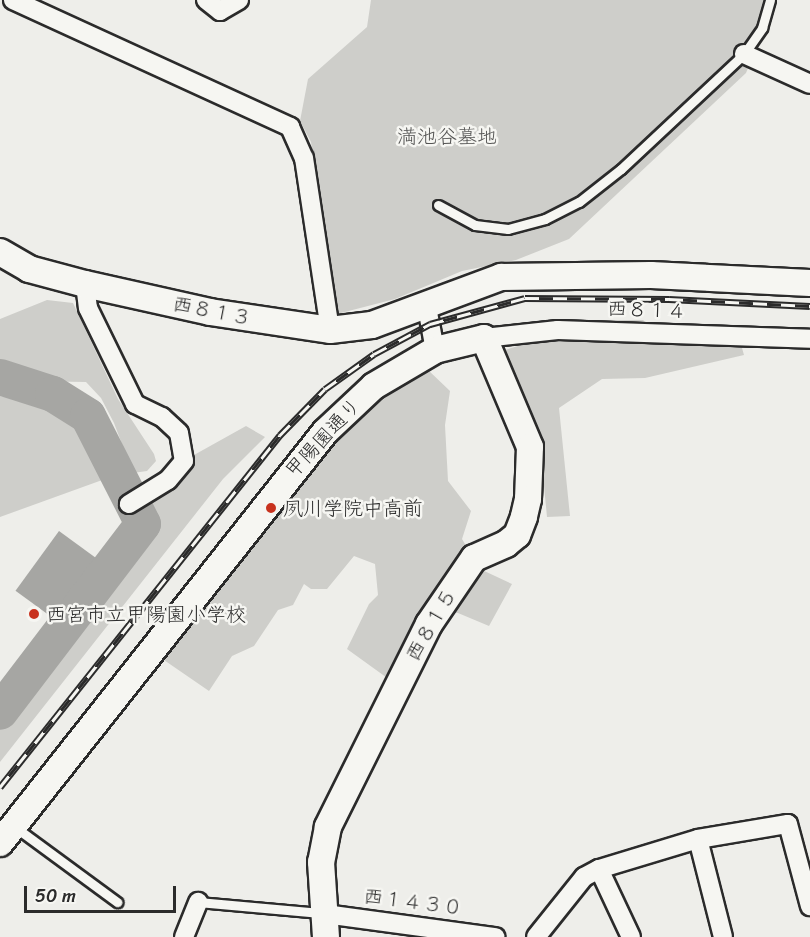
<!DOCTYPE html>
<meta charset="utf-8">
<style>
body{margin:0}
#map{position:relative;width:810px;height:937px;overflow:hidden;background:#eeeeea;font-family:Sriracha,"Klee One",sans-serif}
div>[style]{position:absolute}
.green>*{inset:0;background:#cececa}
.water>*{inset:0;background:#a6a6a3;transform-origin:0 0}
.river>*{height:36px;margin:-18px;padding:0 18px;transform-origin:18px;border-radius:18px;background:#a6a6a3}
.roads{filter:drop-shadow(2px 0 #2b2b2b) drop-shadow(-2px 0 #2b2b2b) drop-shadow(0 2px #2b2b2b) drop-shadow(0 -2px #2b2b2b)}
.lane>*{height:9px;margin:-4.5px;padding:0 4.5px;transform-origin:4.5px;border-radius:4.5px;background:#f6f6f2}
.street>*{height:18px;margin:-9px;padding:0 9px;transform-origin:9px;border-radius:9px;background:#f6f6f2}
.secondary>*{height:26px;margin:-13px;padding:0 13px;transform-origin:13px;border-radius:13px;background:#f6f6f2}
.rail>*{height:7px;margin-top:-3.5px;transform-origin:0;background:repeating-linear-gradient(90deg,#f6f6f2 0 14px,#2b2b2b 0 28px);box-sizing:border-box;border-block:2px solid #2b2b2b}
.dots>*{width:16px;height:16px;translate:-50% -50%;box-sizing:border-box;border:3px solid #f6f6f2;border-radius:50%}
span{translate:-50% -50%;white-space:nowrap;text-align:center;line-height:1.15;-webkit-text-stroke:5px #f6f6f2;paint-order:stroke}
.park-label{font-size:20px;color:#545453}
.street-label{font-size:20px;color:#2b2b2b}
.poi-label{font-size:20px;color:#2b2b2b}
.left{translate:0 -50%;text-align:left}
.scale{position:absolute;left:24px;top:886px;width:152px;height:27px;box-sizing:border-box;border:3px solid #2b2b2b;border-top:0;padding-left:8px;font-size:18px;line-height:21px;white-space:nowrap;color:#2b2b2b;-webkit-text-stroke:4px #f6f6f2;paint-order:stroke}
</style>
<div id="map">
<div class="green">
<div style="clip-path:polygon(371px 0,775px 0,746px 73px,569px 239px,516px 260px,462px 271px,395px 299px,337px 314px,311px 142px,300px 121px,308px 79px,367px 27px)"></div>
<div style="clip-path:polygon(47px 300px,73px 303px,118px 399px,154px 454px,156px 461px,147px 471px,133px 473px,114px 423px,101px 398px,86px 382px,23px 381px,0 375px,0 319px)"></div>
<div style="clip-path:polygon(558px 320px,643px 320px,669px 340px,740px 341px,744px 355px,645px 378px,602px 379px,559px 408px,570px 516px,547px 517px,540px 444px,505px 350px,531px 342px)"></div>
<div style="clip-path:polygon(427px 369px,450px 391px,445px 425px,448px 481px,471px 511px,462px 539px,480px 569px,512px 584px,489px 626px,458px 613px,422px 612px,390px 680px,347px 649px,369px 604px,378px 595px,375px 564px,354px 556px,327px 589px,311px 589px,304px 584px,293px 605px,278px 610px,254px 646px,232px 656px,209px 691px,161px 658px,302px 478px,359px 416px)"></div>
<div style="clip-path:polygon(0 396px,51px 405px,69px 418px,105px 479px,0 517px)"></div>
<div style="clip-path:polygon(246px 426px,265px 437px,223px 479px,0 762px,0 701px,138px 526px,129px 512px,189px 473px,194px 455px)"></div>
</div>
<div class="water">
<div style="left:59px;top:531px;width:47px;height:74px;rotate:36deg"></div>
</div>
<div class="river">
<div style="left:0;top:377px;width:56px;rotate:17.8deg"></div>
<div style="left:53px;top:394px;width:41px;rotate:32.2deg"></div>
<div style="left:88px;top:416px;width:121px;rotate:63deg"></div>
<div style="left:143px;top:524px;width:236px;rotate:127.3deg"></div>
</div>
<div class="roads">
<div class="lane">
<div style="left:438px;top:205px;width:42px;rotate:28.4deg"></div>
<div style="left:475px;top:225px;width:33px;rotate:7deg"></div>
<div style="left:508px;top:229px;width:38px;rotate:-15deg"></div>
<div style="left:545px;top:219px;width:38px;rotate:-27deg"></div>
<div style="left:579px;top:202px;width:53px;rotate:-38.2deg"></div>
<div style="left:621px;top:169px;width:168px;rotate:-43.1deg"></div>
<div style="left:744px;top:54px;width:32px;rotate:-55deg"></div>
<div style="left:762px;top:28px;width:29px;rotate:-74deg"></div>
<div style="left:15px;top:827px;width:127px;rotate:36.3deg"></div>
<div style="left:198px;top:902px;width:123px;rotate:5.1deg"></div>
</div>
<div class="street">
<div style="left:13px;top:0;width:305px;rotate:24.6deg"></div>
<div style="left:290px;top:127px;width:34px;rotate:66deg"></div>
<div style="left:304px;top:158px;width:174px;rotate:81.4deg"></div>
<div style="left:206px;top:0;width:18px;rotate:38deg"></div>
<div style="left:220px;top:11px;width:22px;rotate:-30deg"></div>
<div style="left:744px;top:54px;width:72px;rotate:24.4deg"></div>
<div style="left:85px;top:284px;width:24px;rotate:83deg"></div>
<div style="left:88px;top:308px;width:107px;rotate:63.9deg"></div>
<div style="left:135px;top:404px;width:30px;rotate:26deg"></div>
<div style="left:162px;top:417px;width:23px;rotate:43deg"></div>
<div style="left:179px;top:433px;width:28px;rotate:80deg"></div>
<div style="left:184px;top:461px;width:25px;rotate:130deg"></div>
<div style="left:168px;top:480px;width:46px;rotate:148.4deg"></div>
<div style="left:426px;top:302px;width:49px;rotate:79.4deg"></div>
<div style="left:484px;top:338px;width:74px;rotate:-6.2deg"></div>
<div style="left:558px;top:330px;width:252px;rotate:2deg"></div>
<div style="left:599px;top:869px;width:103px;rotate:-16.9deg"></div>
<div style="left:325px;top:914px;width:172px;rotate:7.7deg"></div>
<div style="left:184px;top:937px;width:38px;rotate:-68deg"></div>
<div style="left:536px;top:937px;width:77px;rotate:-51.3deg"></div>
<div style="left:584px;top:877px;width:17px;rotate:-28deg"></div>
<div style="left:599px;top:869px;width:75px;rotate:64.8deg"></div>
<div style="left:723px;top:937px;width:101px;rotate:-104.3deg"></div>
<div style="left:698px;top:839px;width:91px;rotate:-9.5deg"></div>
<div style="left:788px;top:824px;width:85px;rotate:75deg"></div>
</div>
<div class="secondary">
<div style="left:0;top:252px;width:34px;rotate:30deg"></div>
<div style="left:29px;top:269px;width:58px;rotate:15deg"></div>
<div style="left:85px;top:284px;width:128px;rotate:12.6deg"></div>
<div style="left:210px;top:312px;width:121px;rotate:8.5deg"></div>
<div style="left:330px;top:330px;width:42px;rotate:-6.8deg"></div>
<div style="left:372px;top:325px;width:138px;rotate:-20.4deg"></div>
<div style="left:501px;top:277px;width:150px;rotate:-0.8deg"></div>
<div style="left:651px;top:275px;width:159px;rotate:2.9deg"></div>
<div style="left:0;top:843px;width:524px;rotate:-51.66deg"></div>
<div style="left:325px;top:432px;width:67px;rotate:-43.2deg"></div>
<div style="left:374px;top:386px;width:71px;rotate:-30.5deg"></div>
<div style="left:435px;top:350px;width:50px;rotate:-13.8deg"></div>
<div style="left:484px;top:338px;width:118px;rotate:67.1deg"></div>
<div style="left:530px;top:447px;width:52px;rotate:92.2deg"></div>
<div style="left:528px;top:499px;width:18px;rotate:103deg"></div>
<div style="left:524px;top:517px;width:19px;rotate:111deg"></div>
<div style="left:517px;top:535px;width:14px;rotate:141deg"></div>
<div style="left:506px;top:544px;width:35px;rotate:156deg"></div>
<div style="left:474px;top:558px;width:80px;rotate:124.3deg"></div>
<div style="left:429px;top:624px;width:227px;rotate:116.5deg"></div>
<div style="left:328px;top:827px;width:36px;rotate:101deg"></div>
<div style="left:321px;top:862px;width:75px;rotate:86.2deg"></div>
</div>
</div>
<div class="rail">
<div style="left:0;top:787px;width:450px;rotate:-51.5deg"></div>
<div style="left:280px;top:435px;width:64px;rotate:-45.6deg"></div>
<div style="left:325px;top:389px;width:60px;rotate:-35.5deg"></div>
<div style="left:374px;top:354px;width:64px;rotate:-28.2deg"></div>
<div style="left:430px;top:324px;width:98px;rotate:-15.3deg"></div>
<div style="left:525px;top:298px;width:144px;rotate:0.4deg"></div>
<div style="left:669px;top:299px;width:141px;rotate:2.8deg"></div>
</div>
<div class="dots">
<div style="left:271px;top:508px;background:#c8321e"></div>
<div style="left:34px;top:614px;background:#c8321e"></div>
</div>
<div class="park-label">
<span style="left:447px;top:136px">満池谷墓地</span>
</div>
<div class="street-label">
<span style="left:647px;top:310px;rotate:2deg">西８１４</span>
<span style="left:212px;top:311px;rotate:11deg">西８１３</span>
<span style="left:323px;top:438px;rotate:-47deg">甲陽園通り</span>
<span style="left:431px;top:625px;rotate:-60deg">西８１５</span>
<span style="left:413px;top:902px;rotate:7deg">西１４３０</span>
</div>
<div class="poi-label">
<span class="left" style="left:283px;top:508px">夙川学院中高前</span>
<span class="left" style="left:46px;top:614px">西宮市立甲陽園小学校</span>
</div>
<div class="scale">50 m</div>
</div>
